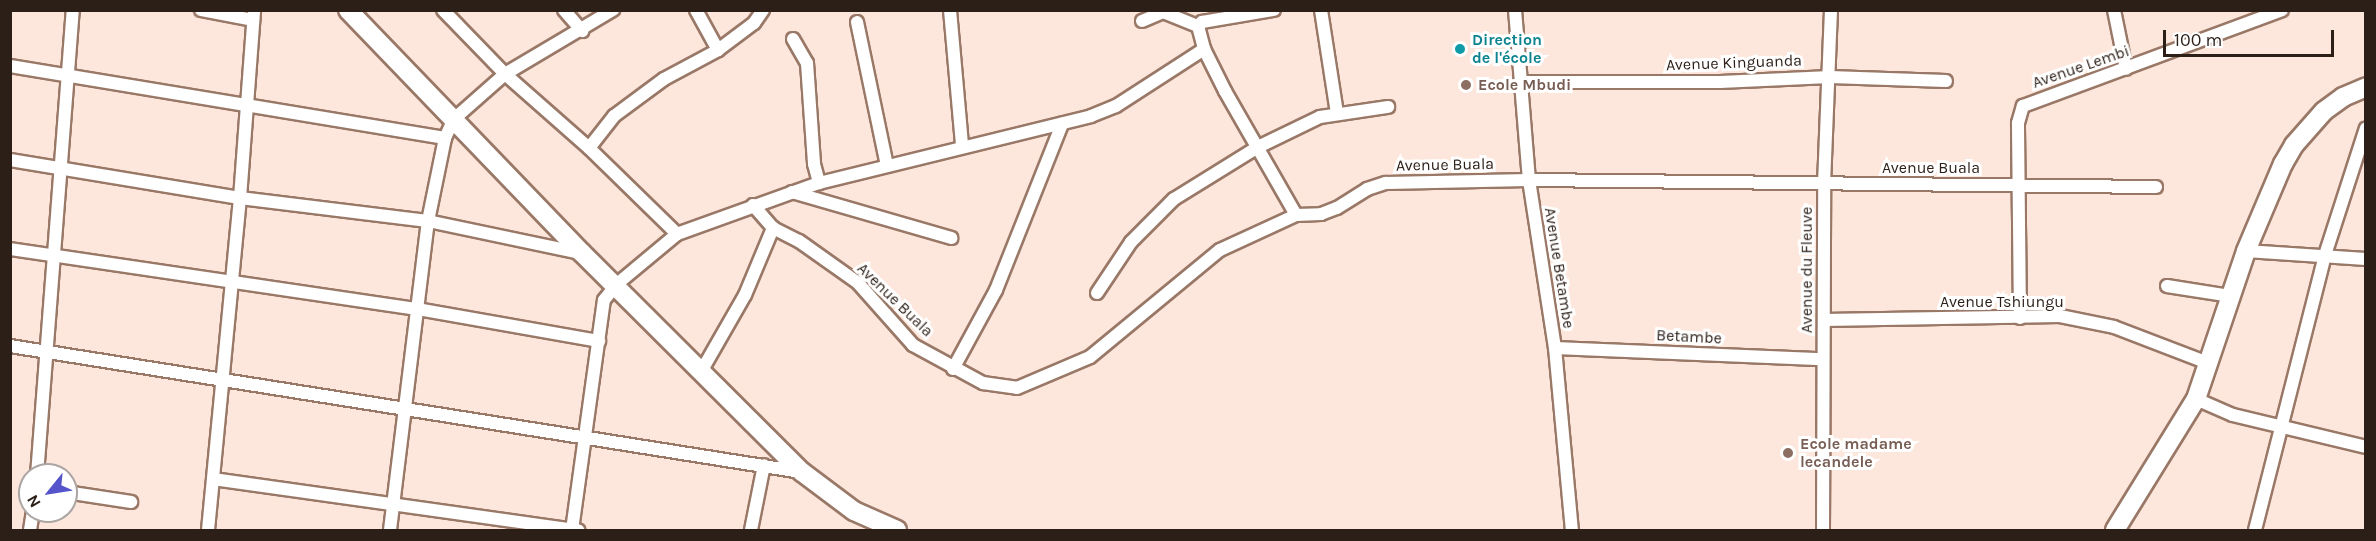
<!DOCTYPE html>
<meta charset="utf-8">
<style>
body{margin:0}
#map{position:relative;width:2376px;height:541px;overflow:hidden;background:#fde6db;font-family:Karla,sans-serif}
div>[style]{position:absolute}
.roads{filter:drop-shadow(2px 0 #997867) drop-shadow(-2px 0 #997867) drop-shadow(0 2px #997867) drop-shadow(0 -2px #997867)}
.street>*{height:12px;margin:-6px;padding:0 6px;transform-origin:6px;border-radius:6px;background:#fff}
.secondary>*{height:18px;margin:-9px;padding:0 9px;transform-origin:9px;border-radius:9px;background:#fff}
.dots>*{width:16px;height:16px;translate:-50% -50%;box-sizing:border-box;border:3px solid #fff;border-radius:50%}
span{translate:-50% -50%;white-space:nowrap;text-align:center;line-height:1.15;-webkit-text-stroke:6px #fff;paint-order:stroke}
.culture-label{font-size:16px;color:#0d838f;font-weight:700}
.left{translate:0 -50%;text-align:left}
.street-label{font-size:16px;color:#2c1f18}
.education-label{font-size:16px;color:#785e54;font-weight:700}
.frame{position:absolute;inset:0;border:12px solid #2c1f18;pointer-events:none}
.north{position:absolute;left:18px;top:463px;width:60px;height:60px;box-sizing:border-box;background:#fff;border:2px solid #aba5a3;border-radius:50%;rotate:240deg;font-size:16px;font-weight:700;line-height:24px;text-align:center;color:#2c1f18}
.north::after{content:'';display:block;margin:auto;width:21px;height:27px;background:#5554cb;clip-path:polygon(50% 0,100% 100%,50% 72%,0 100%)}
.scale{position:absolute;left:2163px;top:30px;width:171px;height:27px;box-sizing:border-box;border:3px solid #2c1f18;border-top:0;padding-left:8px;font-size:18px;line-height:21px;white-space:nowrap;color:#2c1f18;-webkit-text-stroke:4px #fff;paint-order:stroke}
</style>
<div id="map">
<div class="roads">
<div class="street">
<div style="left:201px;top:10px;width:53px;rotate:10.9deg"></div>
<div style="left:443px;top:10px;width:89px;rotate:45.9deg"></div>
<div style="left:505px;top:74px;width:112px;rotate:41.4deg"></div>
<div style="left:589px;top:148px;width:123px;rotate:44.3deg"></div>
<div style="left:564px;top:10px;width:28px;rotate:49deg"></div>
<div style="left:696px;top:10px;width:46px;rotate:61.2deg"></div>
<div style="left:950px;top:10px;width:136px;rotate:84.9deg"></div>
<div style="left:1321px;top:10px;width:104px;rotate:81.2deg"></div>
<div style="left:1515px;top:10px;width:171px;rotate:85.3deg"></div>
<div style="left:1529px;top:180px;width:170px;rotate:81.2deg"></div>
<div style="left:1555px;top:348px;width:183px;rotate:84.7deg"></div>
<div style="left:2114px;top:10px;width:60px;rotate:78.5deg"></div>
<div style="left:1142px;top:21px;width:23px;rotate:-23deg"></div>
<div style="left:1163px;top:12px;width:38px;rotate:22deg"></div>
<div style="left:857px;top:22px;width:146px;rotate:78.2deg"></div>
<div style="left:1198px;top:26px;width:24px;rotate:75deg"></div>
<div style="left:1204px;top:49px;width:47px;rotate:63.4deg"></div>
<div style="left:1225px;top:91px;width:143px;rotate:60.2deg"></div>
<div style="left:1198px;top:26px;width:6px;rotate:-45deg"></div>
<div style="left:1202px;top:22px;width:73px;rotate:-9.5deg"></div>
<div style="left:793px;top:39px;width:28px;rotate:60deg"></div>
<div style="left:807px;top:63px;width:101px;rotate:86deg"></div>
<div style="left:814px;top:164px;width:20px;rotate:75deg"></div>
<div style="left:10px;top:66px;width:441px;rotate:9.4deg"></div>
<div style="left:1523px;top:82px;width:197px"></div>
<div style="left:1720px;top:82px;width:110px;rotate:-2.6deg"></div>
<div style="left:1830px;top:77px;width:116px;rotate:2deg"></div>
<div style="left:589px;top:148px;width:41px;rotate:-52deg"></div>
<div style="left:614px;top:116px;width:62px;rotate:-36.5deg"></div>
<div style="left:664px;top:79px;width:61px;rotate:-28.2deg"></div>
<div style="left:718px;top:50px;width:45px;rotate:-36.9deg"></div>
<div style="left:754px;top:23px;width:16px;rotate:-55deg"></div>
<div style="left:10px;top:160px;width:233px;rotate:9.4deg"></div>
<div style="left:240px;top:198px;width:189px;rotate:7deg"></div>
<div style="left:428px;top:221px;width:155px;rotate:11.9deg"></div>
<div style="left:792px;top:192px;width:166px;rotate:16.1deg"></div>
<div style="left:753px;top:205px;width:30px;rotate:49deg"></div>
<div style="left:773px;top:228px;width:29px;rotate:27deg"></div>
<div style="left:799px;top:241px;width:72px;rotate:35.4deg"></div>
<div style="left:858px;top:283px;width:83px;rotate:48.4deg"></div>
<div style="left:913px;top:345px;width:80px;rotate:28.5deg"></div>
<div style="left:983px;top:383px;width:34px;rotate:8deg"></div>
<div style="left:1017px;top:388px;width:79px;rotate:-23deg"></div>
<div style="left:1090px;top:357px;width:168px;rotate:-39.5deg"></div>
<div style="left:1220px;top:250px;width:84px;rotate:-24.7deg"></div>
<div style="left:1296px;top:215px;width:25px;rotate:-2deg"></div>
<div style="left:1321px;top:214px;width:17px;rotate:-21deg"></div>
<div style="left:1337px;top:208px;width:36px;rotate:-32deg"></div>
<div style="left:1367px;top:189px;width:20px;rotate:-18deg"></div>
<div style="left:1386px;top:183px;width:143px;rotate:-1.2deg"></div>
<div style="left:1529px;top:180px;width:627px;rotate:0.64deg"></div>
<div style="left:10px;top:249px;width:411px;rotate:8.4deg"></div>
<div style="left:417px;top:309px;width:185px;rotate:10deg"></div>
<div style="left:2246px;top:251px;width:120px;rotate:3.8deg"></div>
<div style="left:2167px;top:286px;width:65px;rotate:8.9deg"></div>
<div style="left:1097px;top:293px;width:61px;rotate:-56.3deg"></div>
<div style="left:1131px;top:242px;width:61px;rotate:-45deg"></div>
<div style="left:1174px;top:199px;width:99px;rotate:-31.8deg"></div>
<div style="left:1258px;top:147px;width:69px;rotate:-25.8deg"></div>
<div style="left:1320px;top:117px;width:69px;rotate:-8.4deg"></div>
<div style="left:2020px;top:318px;width:195px;rotate:-90.6deg"></div>
<div style="left:2018px;top:123px;width:18px;rotate:-74deg"></div>
<div style="left:2023px;top:106px;width:276px;rotate:-20.3deg"></div>
<div style="left:1824px;top:320px;width:236px;rotate:-1deg"></div>
<div style="left:2060px;top:316px;width:55px;rotate:11.5deg"></div>
<div style="left:2114px;top:327px;width:101px;rotate:21deg"></div>
<div style="left:10px;top:346px;width:801px;rotate:9.05deg"></div>
<div style="left:1555px;top:348px;width:267px;rotate:2.4deg"></div>
<div style="left:953px;top:369px;width:90px;rotate:-61.4deg"></div>
<div style="left:996px;top:290px;width:179px;rotate:-68.3deg"></div>
<div style="left:702px;top:370px;width:86px;rotate:-60.2deg"></div>
<div style="left:745px;top:295px;width:73px;rotate:-67.3deg"></div>
<div style="left:2196px;top:399px;width:40px;rotate:23.4deg"></div>
<div style="left:2233px;top:415px;width:137px;rotate:13.5deg"></div>
<div style="left:37px;top:475px;width:466px;rotate:-85.6deg"></div>
<div style="left:213px;top:479px;width:369px;rotate:8deg"></div>
<div style="left:66px;top:492px;width:66px;rotate:8.7deg"></div>
<div style="left:30px;top:530px;width:19px;rotate:-81deg"></div>
<div style="left:208px;top:530px;width:334px;rotate:-84.5deg"></div>
<div style="left:240px;top:198px;width:189px;rotate:-85.7deg"></div>
<div style="left:390px;top:530px;width:311px;rotate:-83deg"></div>
<div style="left:428px;top:221px;width:85px;rotate:-78.4deg"></div>
<div style="left:445px;top:138px;width:21px;rotate:-65deg"></div>
<div style="left:454px;top:119px;width:68px;rotate:-41.4deg"></div>
<div style="left:505px;top:74px;width:126px;rotate:-30.7deg"></div>
<div style="left:572px;top:530px;width:232px;rotate:-82.1deg"></div>
<div style="left:604px;top:300px;width:21px;rotate:-51deg"></div>
<div style="left:617px;top:284px;width:78px;rotate:-39.8deg"></div>
<div style="left:677px;top:234px;width:151px;rotate:-19.8deg"></div>
<div style="left:819px;top:183px;width:280px;rotate:-13.8deg"></div>
<div style="left:1091px;top:116px;width:27px;rotate:-22deg"></div>
<div style="left:1116px;top:106px;width:105px;rotate:-32.9deg"></div>
<div style="left:751px;top:530px;width:66px;rotate:-78.7deg"></div>
<div style="left:1823px;top:530px;width:346px;rotate:-89.8deg"></div>
<div style="left:1824px;top:184px;width:174px;rotate:-87.7deg"></div>
<div style="left:2255px;top:530px;width:284px;rotate:-75.7deg"></div>
<div style="left:2325px;top:255px;width:133px;rotate:-72.1deg"></div>
</div>
<div class="secondary">
<div style="left:348px;top:10px;width:337px;rotate:46.1deg"></div>
<div style="left:582px;top:253px;width:310px;rotate:44.9deg"></div>
<div style="left:802px;top:472px;width:65px;rotate:36.9deg"></div>
<div style="left:854px;top:511px;width:47px;rotate:23.8deg"></div>
<div style="left:2115px;top:530px;width:154px;rotate:-58.3deg"></div>
<div style="left:2196px;top:399px;width:156px;rotate:-71.3deg"></div>
<div style="left:2246px;top:251px;width:95px;rotate:-67deg"></div>
<div style="left:2283px;top:164px;width:22px;rotate:-60deg"></div>
<div style="left:2294px;top:145px;width:45px;rotate:-48.6deg"></div>
<div style="left:2324px;top:111px;width:24px;rotate:-36deg"></div>
<div style="left:2343px;top:97px;width:25px;rotate:-23deg"></div>
</div>
</div>
<div class="dots">
<div style="left:1460px;top:49px;background:#0f9aa8"></div>
<div style="left:1466px;top:85px;background:#8d6e63"></div>
<div style="left:1788px;top:453px;background:#8d6e63"></div>
</div>
<div class="culture-label">
<span class="left" style="left:1472px;top:49px">Direction<br>de l'école</span>
</div>
<div class="street-label">
<span style="left:1734px;top:63px;rotate:-2deg">Avenue Kinguanda</span>
<span style="left:2081px;top:67px;rotate:-19deg">Avenue Lembi</span>
<span style="left:1445px;top:165px;rotate:-1deg">Avenue Buala</span>
<span style="left:1931px;top:168px">Avenue Buala</span>
<span style="left:1559px;top:268px;rotate:81deg">Avenue Betambe</span>
<span style="left:1807px;top:270px;rotate:-90deg">Avenue du Fleuve</span>
<span style="left:895px;top:300px;rotate:44deg">Avenue Buala</span>
<span style="left:2002px;top:302px">Avenue Tshiungu</span>
<span style="left:1689px;top:337px;rotate:3deg">Betambe</span>
</div>
<div class="education-label">
<span class="left" style="left:1478px;top:85px">Ecole Mbudi</span>
<span class="left" style="left:1800px;top:453px">Ecole madame<br>lecandele</span>
</div>
<div class="frame"></div>
<div class="north">N</div>
<div class="scale">100 m</div>
</div>
